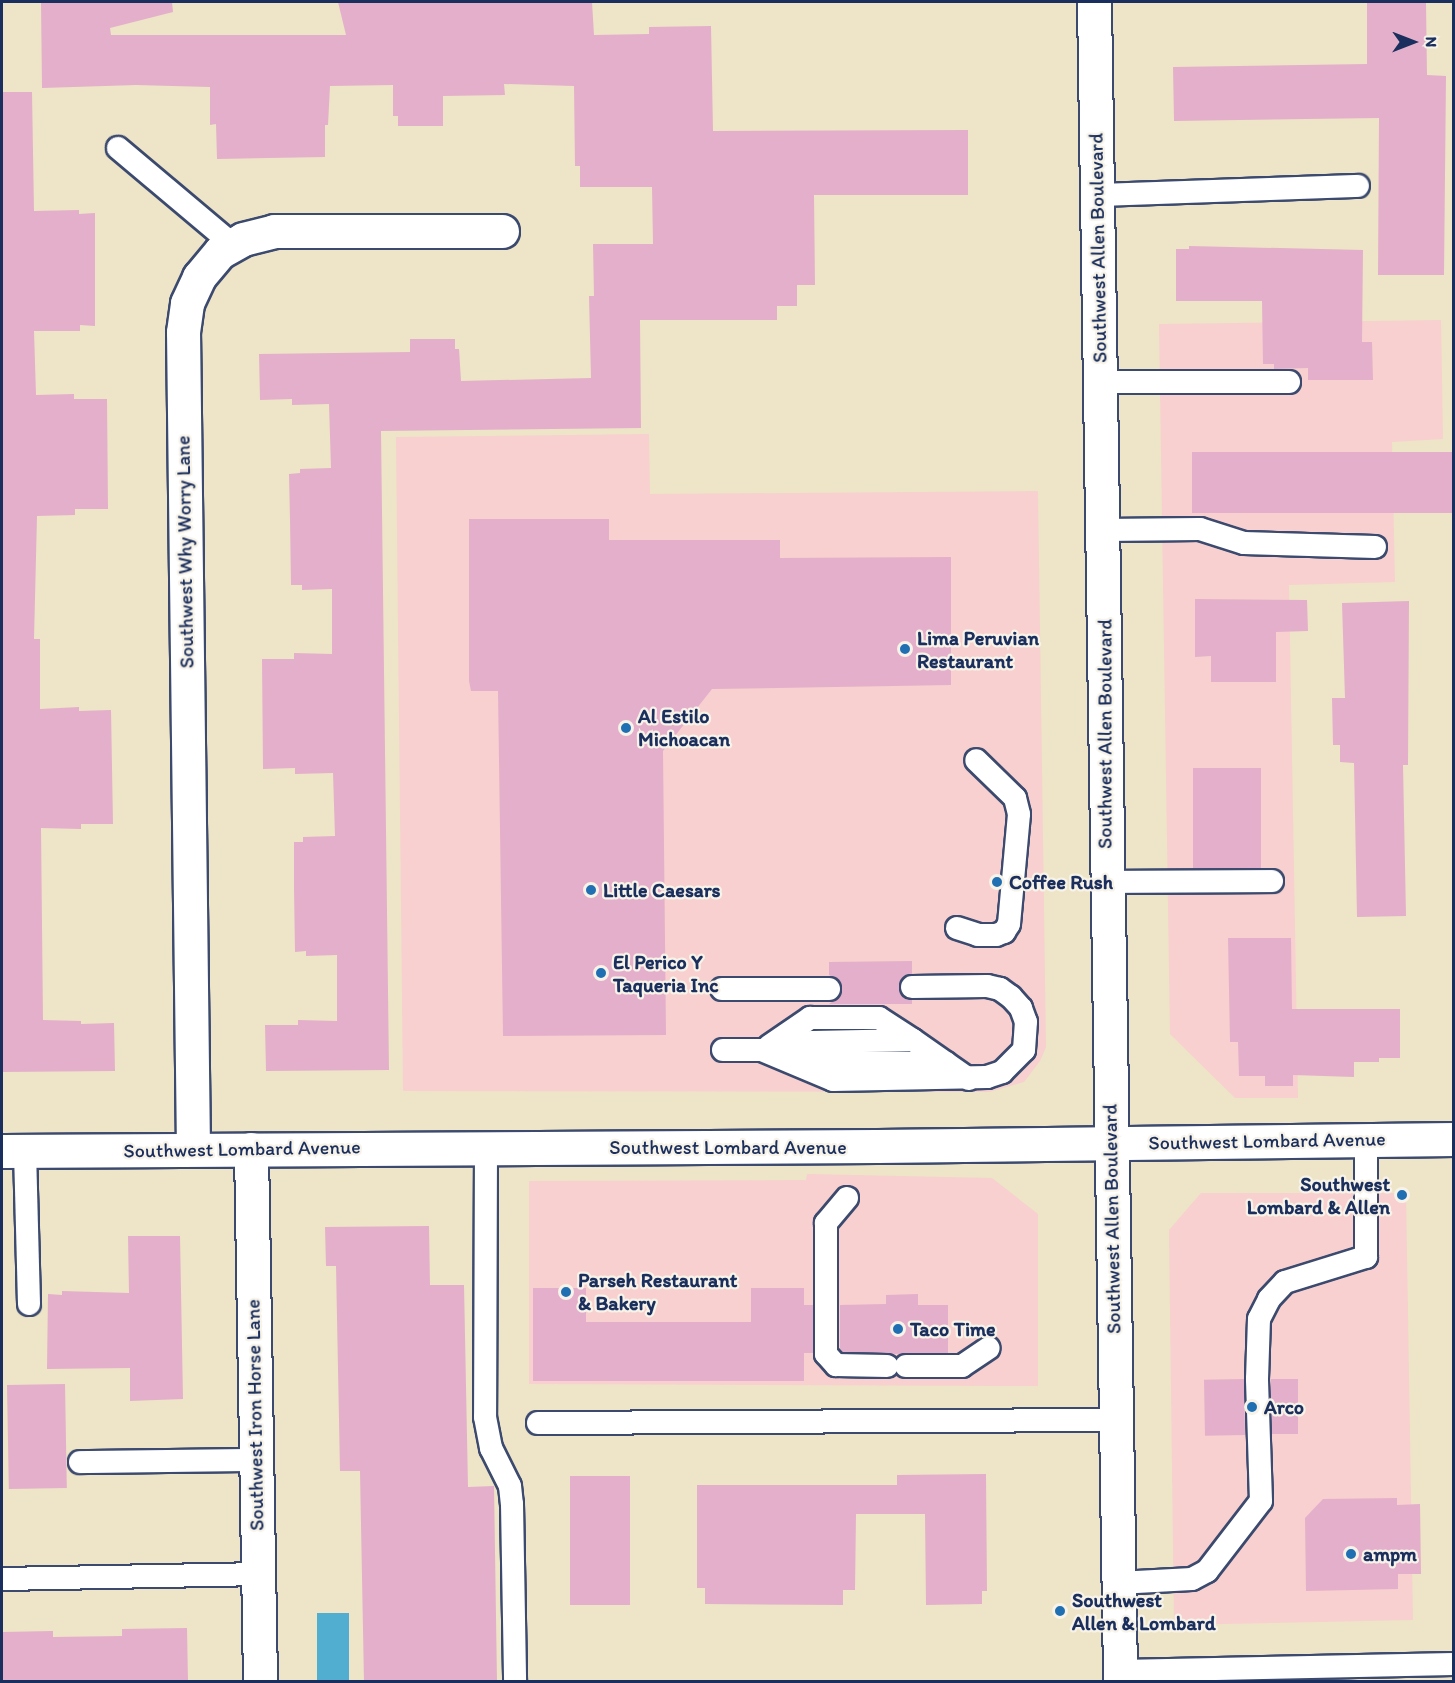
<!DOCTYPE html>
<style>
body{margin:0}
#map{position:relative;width:1455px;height:1683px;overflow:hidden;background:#eee4c7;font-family:Itim,sans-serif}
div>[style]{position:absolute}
.built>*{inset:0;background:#f7d0cf}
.water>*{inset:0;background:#52aed0;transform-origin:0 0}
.building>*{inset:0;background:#e4afca;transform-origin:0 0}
.roads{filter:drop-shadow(2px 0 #3b4a6e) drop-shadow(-2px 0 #3b4a6e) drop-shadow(0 2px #3b4a6e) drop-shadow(0 -2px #3b4a6e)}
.service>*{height:22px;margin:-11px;padding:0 11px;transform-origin:11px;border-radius:11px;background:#fff}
.minor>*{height:33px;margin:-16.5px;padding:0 16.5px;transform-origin:16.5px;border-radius:16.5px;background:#fff}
.tertiary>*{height:33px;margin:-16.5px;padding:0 16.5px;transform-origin:16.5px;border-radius:16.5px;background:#fff}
.secondary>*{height:33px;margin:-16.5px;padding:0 16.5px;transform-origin:16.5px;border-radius:16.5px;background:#fff}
.dots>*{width:16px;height:16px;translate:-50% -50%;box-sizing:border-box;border:3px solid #f7f3e8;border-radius:50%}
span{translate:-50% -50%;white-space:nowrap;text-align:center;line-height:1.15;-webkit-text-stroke:4.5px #f7f3e8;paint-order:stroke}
.street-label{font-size:20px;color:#1b2f5e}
.poi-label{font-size:20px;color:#1b2f5e;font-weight:700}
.left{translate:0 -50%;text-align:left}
.right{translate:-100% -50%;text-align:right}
.frame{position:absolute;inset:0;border:3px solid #1b2f5e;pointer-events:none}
.north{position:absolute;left:1383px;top:12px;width:60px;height:60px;-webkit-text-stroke:4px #f7f3e8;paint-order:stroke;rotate:90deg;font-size:16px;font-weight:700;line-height:24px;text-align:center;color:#1b2f5e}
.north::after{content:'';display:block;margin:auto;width:21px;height:27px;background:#1b2f5e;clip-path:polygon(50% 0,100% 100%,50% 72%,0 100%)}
</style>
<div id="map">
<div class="built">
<div style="clip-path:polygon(1441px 320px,1443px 439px,1392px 442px,1395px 582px,1289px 585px,1298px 1098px,1235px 1098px,1170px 1034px,1159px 324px)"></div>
<div style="clip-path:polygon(649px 434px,650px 494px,1038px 491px,1046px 1047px,1040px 1061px,1024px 1082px,989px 1092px,403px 1091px,396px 437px)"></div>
<div style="clip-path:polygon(807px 1174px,992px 1178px,1038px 1214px,1038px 1386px,529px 1384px,529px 1181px,806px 1180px)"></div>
<div style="clip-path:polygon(1201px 1193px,1406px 1193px,1413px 1620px,1174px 1625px,1169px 1230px)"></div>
</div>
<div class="water">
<div style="left:317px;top:1613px;width:32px;height:67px"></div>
</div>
<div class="building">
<div style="clip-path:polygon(41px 2px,172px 2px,173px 12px,110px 28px,111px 35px,346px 35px,338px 2px,592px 2px,594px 35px,649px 34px,649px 27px,711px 26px,713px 131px,968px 130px,968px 195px,814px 195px,815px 285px,797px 285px,797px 306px,777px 306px,777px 320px,640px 320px,641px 428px,381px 431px,389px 1070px,266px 1071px,265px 1025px,298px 1025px,298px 1020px,337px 1021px,337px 955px,306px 956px,306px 951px,295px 952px,294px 888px,294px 842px,303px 842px,303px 837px,335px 836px,333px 773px,295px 774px,295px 768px,263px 769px,262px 659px,294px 659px,294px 653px,332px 654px,332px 589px,302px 590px,302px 585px,291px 585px,290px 519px,289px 474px,300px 473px,300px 469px,331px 468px,329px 404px,292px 405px,292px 399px,260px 400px,259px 354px,410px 352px,410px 339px,455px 339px,455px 349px,459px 349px,461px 381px,591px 378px,589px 296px,594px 296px,593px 244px,653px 244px,652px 187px,580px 187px,580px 166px,575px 166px,574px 86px,504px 84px,505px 95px,443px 96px,443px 126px,398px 126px,398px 116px,393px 116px,393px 85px,330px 86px,328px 125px,325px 125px,325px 157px,217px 159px,216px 124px,210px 125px,210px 87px,136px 85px,42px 88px)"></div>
<div style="clip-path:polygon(1367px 2px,1426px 2px,1427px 75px,1446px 76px,1444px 275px,1378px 275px,1379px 118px,1174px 121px,1173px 67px,1367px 64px)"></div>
<div style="clip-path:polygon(2px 92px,32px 92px,34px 211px,79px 210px,79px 214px,95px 213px,95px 326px,80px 325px,80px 331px,34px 331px,36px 395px,74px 394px,74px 399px,107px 399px,108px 509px,75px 509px,75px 515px,37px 516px,34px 639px,40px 639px,40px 709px,79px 707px,79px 711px,111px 710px,113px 824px,81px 824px,81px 829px,41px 828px,43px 1020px,81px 1021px,81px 1024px,114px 1023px,115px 1071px,2px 1072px)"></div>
<div style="clip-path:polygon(1189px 246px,1363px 250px,1362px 342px,1372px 342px,1373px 380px,1308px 380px,1308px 368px,1274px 369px,1274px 364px,1263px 364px,1262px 301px,1176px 301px,1176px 249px,1189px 249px)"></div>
<div style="left:1192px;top:452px;width:262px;height:61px"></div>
<div style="clip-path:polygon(469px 519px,609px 519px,609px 540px,780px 540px,780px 558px,951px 557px,951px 685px,712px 689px,663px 751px,666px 1035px,503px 1036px,498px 691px,471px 691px,469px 681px)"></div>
<div style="clip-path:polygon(1195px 599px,1307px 600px,1308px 631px,1276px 632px,1276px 682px,1211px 682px,1211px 656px,1195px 657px)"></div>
<div style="clip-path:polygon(1409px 601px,1408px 765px,1403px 765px,1406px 916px,1357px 917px,1354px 763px,1340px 762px,1340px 745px,1333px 745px,1332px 698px,1345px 698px,1342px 603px)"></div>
<div style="left:1193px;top:768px;width:68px;height:100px"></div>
<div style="clip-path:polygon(1228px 938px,1291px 938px,1292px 1009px,1400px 1009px,1400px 1058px,1379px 1058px,1379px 1062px,1354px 1062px,1354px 1077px,1293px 1075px,1293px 1086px,1265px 1086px,1265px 1076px,1239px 1076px,1238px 1042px,1230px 1042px)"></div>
<div style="clip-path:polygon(912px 961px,912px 974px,905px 976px,899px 987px,901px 994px,912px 1000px,912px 1004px,829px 1004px,840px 996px,842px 990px,840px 982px,829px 975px,829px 962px)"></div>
<div style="clip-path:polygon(429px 1226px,430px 1285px,464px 1285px,468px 1487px,494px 1486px,497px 1682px,364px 1682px,360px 1471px,340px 1471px,336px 1266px,326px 1266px,325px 1227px)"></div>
<div style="clip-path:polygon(128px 1236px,180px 1236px,183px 1399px,130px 1401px,130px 1368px,47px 1369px,48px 1294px,62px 1295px,62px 1291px,129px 1293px)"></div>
<div style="clip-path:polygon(533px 1288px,586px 1288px,586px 1322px,751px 1322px,751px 1288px,804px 1288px,804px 1305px,813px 1305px,813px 1353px,804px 1353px,804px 1381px,533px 1381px)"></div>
<div style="clip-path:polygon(918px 1294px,918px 1305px,948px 1305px,948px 1353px,893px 1354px,842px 1352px,840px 1349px,840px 1305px,886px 1304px,886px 1295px)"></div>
<div style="left:1244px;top:1379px;width:56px;height:40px;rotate:89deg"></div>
<div style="left:1271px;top:1379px;width:27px;height:55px"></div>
<div style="left:65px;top:1384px;width:104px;height:58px;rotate:89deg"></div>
<div style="clip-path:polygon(986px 1474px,987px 1591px,982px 1591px,982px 1604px,926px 1605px,925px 1514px,856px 1514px,855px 1590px,843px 1590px,843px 1605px,705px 1604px,705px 1588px,697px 1588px,697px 1485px,897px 1485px,897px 1475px)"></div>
<div style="left:570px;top:1476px;width:60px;height:129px"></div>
<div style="clip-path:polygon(1397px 1498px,1397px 1505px,1420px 1504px,1421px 1574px,1398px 1574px,1398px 1589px,1306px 1591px,1305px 1518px,1323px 1499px)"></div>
<div style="clip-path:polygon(187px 1628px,188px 1682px,2px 1682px,2px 1632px,53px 1631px,53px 1637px,122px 1636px,122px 1629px)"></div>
</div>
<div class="roads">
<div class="service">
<div style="left:118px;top:148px;width:150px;rotate:40.1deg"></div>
<div style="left:1097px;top:195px;width:261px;rotate:-2deg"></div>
<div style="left:1100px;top:382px;width:189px"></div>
<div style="left:1103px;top:530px;width:97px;rotate:-0.6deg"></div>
<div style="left:1200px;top:529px;width:46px;rotate:17.7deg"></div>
<div style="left:1244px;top:543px;width:131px;rotate:1.7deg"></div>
<div style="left:1107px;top:882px;width:165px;rotate:-0.3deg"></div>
<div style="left:957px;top:928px;width:22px;rotate:18deg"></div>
<div style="left:978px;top:935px;width:18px"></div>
<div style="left:996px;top:935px;width:9px;rotate:-21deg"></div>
<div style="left:1004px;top:932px;width:9px;rotate:-58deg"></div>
<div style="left:1009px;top:924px;width:110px;rotate:-84.8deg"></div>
<div style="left:1019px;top:814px;width:16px;rotate:-104deg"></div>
<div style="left:1015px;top:798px;width:54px;rotate:-135.7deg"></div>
<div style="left:722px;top:989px;width:107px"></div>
<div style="left:769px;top:1046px;width:50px;rotate:-34.3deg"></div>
<div style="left:810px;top:1018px;width:69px"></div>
<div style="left:879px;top:1018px;width:40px;rotate:32.9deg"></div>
<div style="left:723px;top:1050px;width:39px"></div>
<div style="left:762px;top:1050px;width:52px;rotate:-8.9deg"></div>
<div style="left:813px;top:1042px;width:100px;rotate:-1.1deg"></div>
<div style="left:913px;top:1040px;width:68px;rotate:34.9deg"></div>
<div style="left:762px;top:1050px;width:77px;rotate:22.9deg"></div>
<div style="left:833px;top:1080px;width:154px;rotate:-1.1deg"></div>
<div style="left:987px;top:1077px;width:16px;rotate:-18deg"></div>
<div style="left:1002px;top:1072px;width:31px;rotate:-45deg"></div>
<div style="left:1024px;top:1050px;width:28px;rotate:-86deg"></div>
<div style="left:1026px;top:1022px;width:15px;rotate:-110deg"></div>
<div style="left:1021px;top:1008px;width:15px;rotate:-132deg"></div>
<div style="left:1011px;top:997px;width:14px;rotate:-144deg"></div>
<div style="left:1000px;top:989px;width:13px;rotate:-167deg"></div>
<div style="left:987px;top:986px;width:75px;rotate:179.2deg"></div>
<div style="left:797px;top:1062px;width:149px;rotate:0.4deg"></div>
<div style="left:486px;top:1148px;width:269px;rotate:90.2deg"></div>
<div style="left:485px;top:1417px;width:32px;rotate:79deg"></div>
<div style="left:491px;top:1448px;width:42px;rotate:63.4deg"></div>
<div style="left:510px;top:1486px;width:18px;rotate:84deg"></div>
<div style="left:512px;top:1504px;width:178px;rotate:89deg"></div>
<div style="left:25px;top:1151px;width:153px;rotate:88.5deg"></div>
<div style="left:847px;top:1198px;width:33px;rotate:130deg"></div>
<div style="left:826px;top:1223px;width:131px;rotate:90deg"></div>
<div style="left:826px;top:1354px;width:15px;rotate:48deg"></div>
<div style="left:836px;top:1365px;width:51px;rotate:1.1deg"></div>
<div style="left:906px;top:1366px;width:56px"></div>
<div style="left:962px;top:1366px;width:32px;rotate:-34deg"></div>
<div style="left:538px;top:1423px;width:578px;rotate:-0.3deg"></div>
<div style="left:80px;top:1462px;width:176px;rotate:-0.7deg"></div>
<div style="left:2px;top:1579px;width:256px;rotate:-1.1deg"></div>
<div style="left:1118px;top:1583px;width:74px;rotate:-3.1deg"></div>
<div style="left:1192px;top:1579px;width:17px;rotate:-28deg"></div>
<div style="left:1207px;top:1571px;width:88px;rotate:-52.4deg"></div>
<div style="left:1261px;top:1501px;width:122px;rotate:-91.9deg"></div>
<div style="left:1257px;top:1379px;width:60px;rotate:-88.1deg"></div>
<div style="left:1259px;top:1319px;width:22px;rotate:-63deg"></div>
<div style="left:1269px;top:1299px;width:23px;rotate:-47deg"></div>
<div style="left:1285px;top:1282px;width:85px;rotate:-17.2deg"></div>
<div style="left:1366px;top:1257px;width:117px;rotate:-90deg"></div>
<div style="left:1120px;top:1671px;width:334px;rotate:-1.2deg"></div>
</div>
<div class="minor">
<div style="left:193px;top:1149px;width:817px;rotate:-90.7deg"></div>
<div style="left:183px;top:332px;width:29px;rotate:-82deg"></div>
<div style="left:187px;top:303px;width:29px;rotate:-65deg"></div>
<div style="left:199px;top:277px;width:33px;rotate:-50deg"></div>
<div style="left:220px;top:252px;width:26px;rotate:-29deg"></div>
<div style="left:243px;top:239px;width:32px;rotate:-14deg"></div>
<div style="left:274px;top:231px;width:228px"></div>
<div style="left:251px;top:1149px;width:533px;rotate:89.03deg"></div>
</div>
<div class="tertiary">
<div style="left:2px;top:1151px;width:875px;rotate:-0.33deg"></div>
<div style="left:877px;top:1146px;width:577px;rotate:-0.7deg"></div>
</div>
<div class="secondary">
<div style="left:1094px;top:2px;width:1680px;rotate:89.11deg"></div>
</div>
</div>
<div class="dots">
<div style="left:905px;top:649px;background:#1f6fb2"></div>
<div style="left:626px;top:728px;background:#1f6fb2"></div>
<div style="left:997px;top:882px;background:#1f6fb2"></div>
<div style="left:591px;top:890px;background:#1f6fb2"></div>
<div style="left:601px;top:973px;background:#1f6fb2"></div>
<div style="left:1402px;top:1195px;background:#1f6fb2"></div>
<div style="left:566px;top:1292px;background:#1f6fb2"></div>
<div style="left:898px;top:1329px;background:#1f6fb2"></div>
<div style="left:1252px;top:1407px;background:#1f6fb2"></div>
<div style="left:1351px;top:1554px;background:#1f6fb2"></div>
<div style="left:1060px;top:1611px;background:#1f6fb2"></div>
</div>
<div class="street-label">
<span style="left:1098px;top:248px;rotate:-91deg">Southwest Allen Boulevard</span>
<span style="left:185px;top:552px;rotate:-91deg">Southwest Why Worry Lane</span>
<span style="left:1105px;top:734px;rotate:-90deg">Southwest Allen Boulevard</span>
<span style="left:1267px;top:1141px;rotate:-1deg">Southwest Lombard Avenue</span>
<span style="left:728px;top:1147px">Southwest Lombard Avenue</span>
<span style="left:242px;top:1149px;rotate:-1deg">Southwest Lombard Avenue</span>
<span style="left:1112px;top:1219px;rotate:-91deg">Southwest Allen Boulevard</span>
<span style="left:255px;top:1415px;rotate:-91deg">Southwest Iron Horse Lane</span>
</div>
<div class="poi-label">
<span class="left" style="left:917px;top:650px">Lima Peruvian<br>Restaurant</span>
<span class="left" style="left:638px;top:728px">Al Estilo<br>Michoacan</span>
<span class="left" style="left:1009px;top:882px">Coffee Rush</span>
<span class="left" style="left:603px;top:890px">Little Caesars</span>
<span class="left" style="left:613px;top:974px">El Perico Y<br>Taqueria Inc</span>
<span class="right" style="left:1390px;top:1196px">Southwest<br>Lombard &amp; Allen</span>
<span class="left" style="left:578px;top:1292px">Parseh Restaurant<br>&amp; Bakery</span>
<span class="left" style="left:910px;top:1329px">Taco Time</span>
<span class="left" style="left:1264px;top:1407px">Arco</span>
<span class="left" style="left:1363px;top:1554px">ampm</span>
<span class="left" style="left:1072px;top:1612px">Southwest<br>Allen &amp; Lombard</span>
</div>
<div class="frame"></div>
<div class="north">N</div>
</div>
